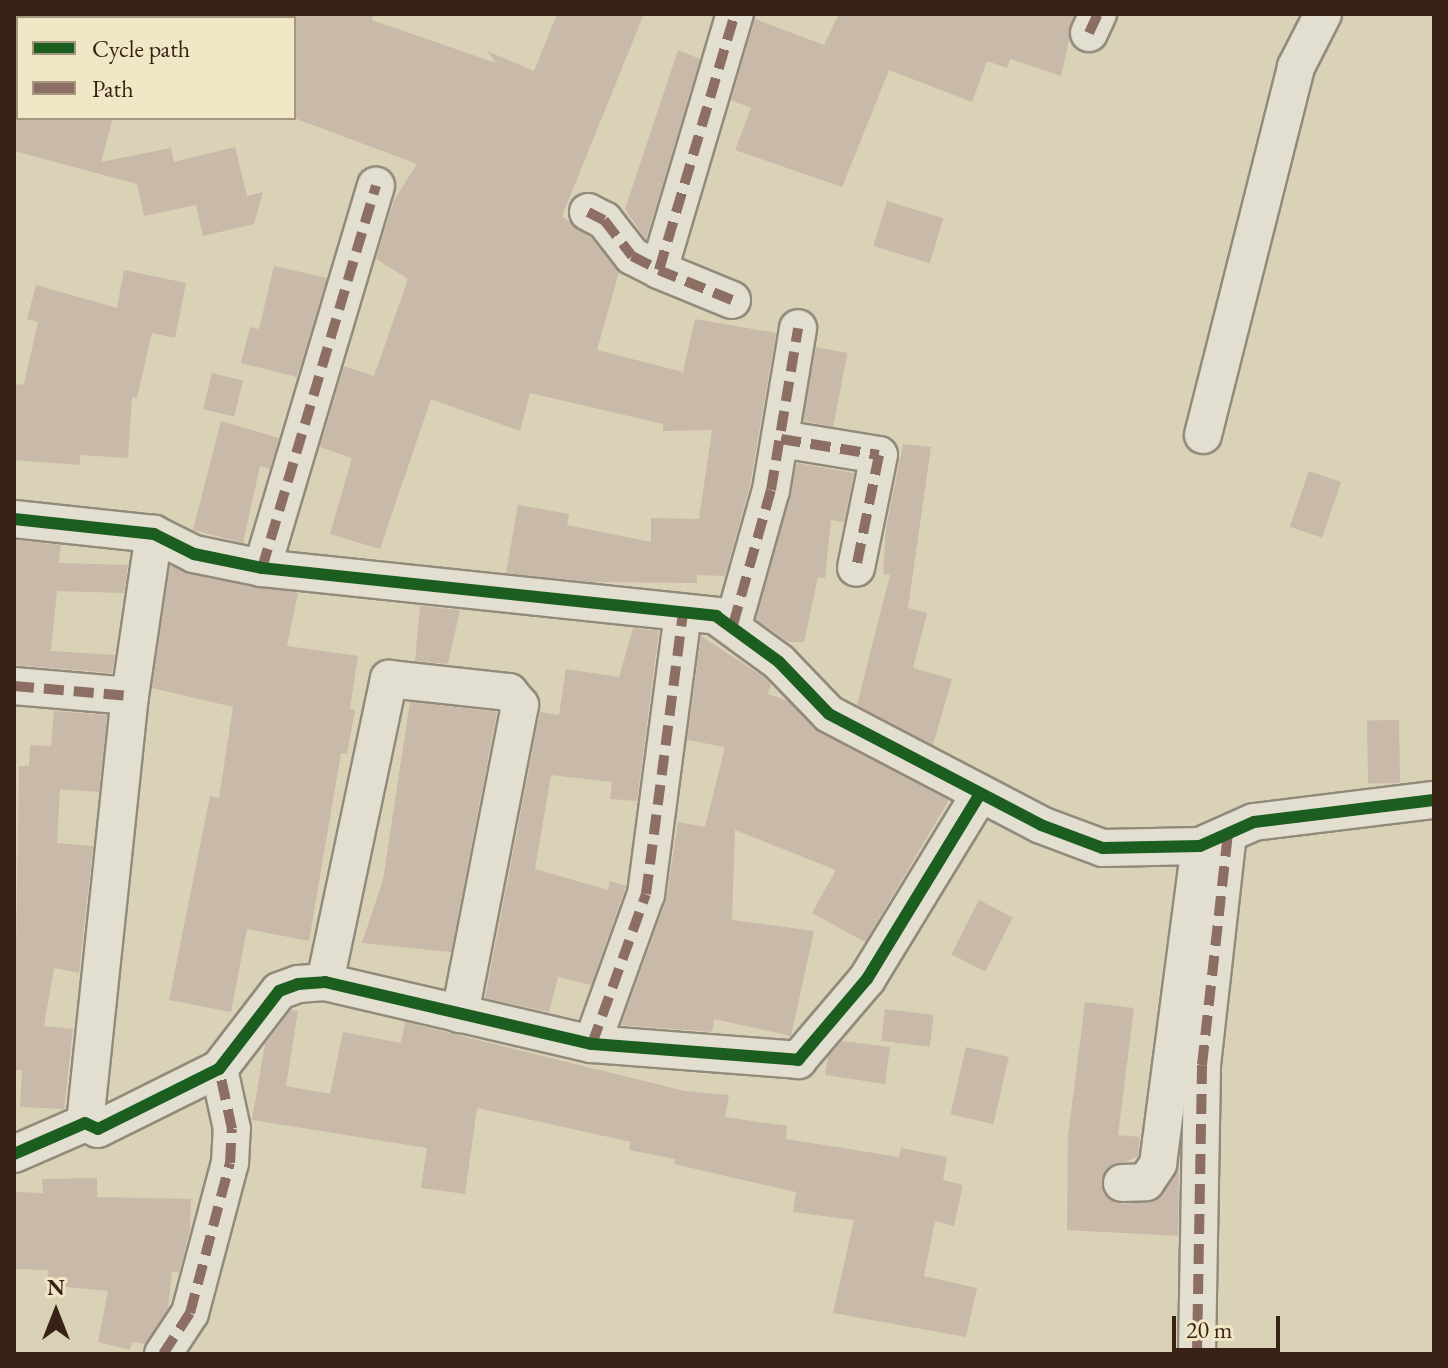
<!DOCTYPE html>
<style>
body{margin:0}
#map{position:relative;width:1448px;height:1368px;overflow:hidden;background:#dad2b7;font-family:"EB Garamond",serif}
div>[style]{position:absolute}
.building>*{inset:0;background:#c8b9a8;transform-origin:0 0}
.roads{filter:drop-shadow(2px 0 #928a7a) drop-shadow(-2px 0 #928a7a) drop-shadow(0 2px #928a7a) drop-shadow(0 -2px #928a7a)}
.minor>*{height:36px;margin:-18px;padding:0 18px;transform-origin:18px;border-radius:18px;background:#e2ded0}
.quiet>*{height:10px;margin-top:-5px;transform-origin:0;background:repeating-linear-gradient(90deg,#8d6e63 0 20px,transparent 0 30px)}
.cycleway>*{height:12px;margin:-6px;padding:0 6px;transform-origin:6px;border-radius:6px;background:#1b5e20}
span{translate:-50% -50%;white-space:nowrap;text-align:center;line-height:1.15;-webkit-text-stroke:6px #f0e7c7;paint-order:stroke}
.frame{position:absolute;inset:0;border:16px solid #382216;pointer-events:none}
.legend{position:absolute;left:16px;top:16px;width:280px;height:104px;box-sizing:border-box;background:#f0e7c7;border:2px solid #a69880;margin:0;padding:10px 14px;list-style:none;font-size:24px;color:#382216}
.legend li{display:flex;align-items:center;gap:16px;height:40px}
.legend b{width:40px;border:2px solid #a69880}
.north{position:absolute;left:16px;top:1272px;width:80px;height:80px;-webkit-text-stroke:6px #f0e7c7;paint-order:stroke;rotate:0deg;font-size:22px;font-weight:700;line-height:32px;text-align:center;color:#382216}
.north::after{content:'';display:block;margin:auto;width:28px;height:36px;background:#382216;clip-path:polygon(50% 0,100% 100%,50% 72%,0 100%)}
.scale{position:absolute;left:1172px;top:1316px;width:108px;height:36px;box-sizing:border-box;border:4px solid #382216;border-top:0;padding-left:10px;font-size:24px;line-height:28px;white-space:nowrap;color:#382216;-webkit-text-stroke:6px #f0e7c7;paint-order:stroke}
</style>
<div id="map">
<div class="building">
<div style="clip-path:polygon(294px 14px,373px 14px,372px 20px,496px 63px,487px 51px,534px 71px,557px 14px,644px 14px,562px 216px,590px 237px,619px 272px,597px 350px,683px 372px,695px 319px,776px 333px,750px 485px,725px 576px,697px 575px,697px 583px,592px 582px,506px 573px,518px 505px,569px 514px,567px 525px,651px 542px,651px 518px,699px 519px,712px 430px,663px 431px,663px 424px,530px 393px,520px 431px,431px 399px,380px 549px,330px 534px,352px 458px,320px 447px,344px 366px,374px 376px,408px 279px,376px 259px,394px 200px,417px 164px,294px 118px)"></div>
<div style="clip-path:polygon(839px 14px,1075px 14px,1061px 76px,1010px 59px,1007px 68px,987px 61px,972px 102px,889px 70px,842px 187px,735px 150px,751px 108px,731px 100px,755px 19px,824px 45px)"></div>
<div style="clip-path:polygon(678px 50px,700px 59px,646px 240px,625px 209px)"></div>
<div style="clip-path:polygon(14px 118px,113px 118px,101px 162px,171px 148px,174px 162px,235px 147px,247px 196px,263px 192px,254px 224px,203px 236px,196px 205px,144px 216px,137px 184px,14px 151px)"></div>
<div style="left:887px;top:201px;width:59px;height:47px;rotate:17deg"></div>
<div style="clip-path:polygon(274px 266px,327px 278px,297px 377px,241px 363px,250px 327px,259px 329px)"></div>
<div style="clip-path:polygon(124px 270px,186px 283px,175px 338px,152px 333px,137px 398px,132px 397px,128px 458px,80px 455px,80px 465px,14px 460px,14px 385px,24px 384px,38px 322px,27px 319px,36px 285px,117px 308px)"></div>
<div style="left:816px;top:347px;width:32px;height:75px;rotate:11deg"></div>
<div style="left:212px;top:373px;width:32px;height:37px;rotate:14deg"></div>
<div style="clip-path:polygon(221px 421px,279px 438px,270px 469px,260px 466px,243px 543px,193px 530px)"></div>
<div style="clip-path:polygon(903px 444px,931px 447px,908px 608px,927px 613px,913px 668px,952px 679px,933px 745px,857px 705px,890px 575px,883px 574px,886px 528px)"></div>
<div style="clip-path:polygon(797px 463px,854px 473px,844px 522px,831px 520px,825px 578px,818px 577px,804px 642px,788px 642px,756px 619px)"></div>
<div style="left:1309px;top:471px;width:34px;height:59px;rotate:19deg"></div>
<div style="clip-path:polygon(14px 540px,61px 545px,59px 563px,128px 565px,124px 593px,57px 591px,51px 651px,115px 655px,112px 673px,14px 665px)"></div>
<div style="clip-path:polygon(170px 566px,298px 593px,287px 646px,358px 656px,350px 709px,355px 710px,347px 754px,341px 753px,309px 941px,247px 929px,231px 1012px,169px 1000px,210px 796px,219px 798px,233px 707px,152px 688px)"></div>
<div style="clip-path:polygon(420px 606px,460px 610px,448px 664px,415px 661px)"></div>
<div style="clip-path:polygon(633px 628px,659px 631px,637px 801px,610px 799px,612px 782px,551px 775px,535px 869px,608px 890px,610px 881px,626px 886px,591px 985px,558px 977px,549px 1012px,485px 998px,540px 712px,559px 715px,566px 669px,619px 677px)"></div>
<div style="clip-path:polygon(701px 636px,765px 678px,771px 684px,768px 694px,788px 701px,819px 732px,949px 800px,865px 942px,812px 913px,836px 870px,735px 830px,732px 920px,814px 931px,791px 1036px,714px 1019px,712px 1032px,621px 1025px,666px 901px,678px 822px,705px 827px,725px 747px,687px 740px)"></div>
<div style="clip-path:polygon(410px 702px,497px 712px,451px 952px,362px 943px,383px 880px)"></div>
<div style="clip-path:polygon(54px 711px,107px 715px,99px 792px,60px 789px,57px 843px,93px 846px,79px 973px,54px 968px,44px 1026px,73px 1029px,64px 1109px,20px 1107px,22px 1070px,14px 1070px,19px 766px,29px 766px,30px 745px,51px 746px)"></div>
<div style="left:1399px;top:720px;width:63px;height:32px;rotate:89deg"></div>
<div style="left:979px;top:900px;width:38px;height:61px;rotate:27deg"></div>
<div style="clip-path:polygon(1085px 1002px,1134px 1008px,1118px 1135px,1140px 1137px,1138px 1156px,1104px 1173px,1104px 1194px,1122px 1204px,1156px 1201px,1179px 1163px,1178px 1236px,1067px 1230px,1068px 1136px)"></div>
<div style="left:885px;top:1009px;width:49px;height:32px;rotate:7deg"></div>
<div style="clip-path:polygon(291px 1010px,298px 1011px,286px 1086px,330px 1094px,343px 1032px,401px 1043px,405px 1022px,685px 1091px,729px 1095px,725px 1117px,787px 1126px,786px 1139px,899px 1157px,901px 1148px,947px 1157px,943px 1180px,963px 1185px,954px 1226px,935px 1221px,924px 1276px,977px 1288px,966px 1337px,833px 1313px,854px 1220px,793px 1212px,796px 1192px,674px 1164px,675px 1159px,629px 1150px,631px 1142px,477px 1108px,465px 1194px,421px 1188px,427px 1148px,252px 1120px,265px 1044px)"></div>
<div style="clip-path:polygon(842px 1041px,890px 1047px,885px 1084px,825px 1075px,828px 1057px)"></div>
<div style="left:966px;top:1047px;width:44px;height:69px;rotate:13deg"></div>
<div style="clip-path:polygon(97px 1178px,97px 1197px,191px 1199px,190px 1230px,179px 1272px,172px 1272px,168px 1309px,145px 1344px,132px 1342px,130px 1350px,98px 1342px,108px 1291px,47px 1285px,48px 1270px,14px 1269px,14px 1192px,43px 1193px,42px 1179px)"></div>
</div>
<div class="roads">
<div class="minor">
<div style="left:1089px;top:33px;width:21px;rotate:-65deg"></div>
<div style="left:588px;top:212px;width:18px;rotate:27deg"></div>
<div style="left:604px;top:220px;width:46px;rotate:52.1deg"></div>
<div style="left:632px;top:256px;width:30px;rotate:27deg"></div>
<div style="left:732px;top:300px;width:79px;rotate:-157.7deg"></div>
<div style="left:659px;top:270px;width:267px;rotate:-73.5deg"></div>
<div style="left:1203px;top:435px;width:380px;rotate:-75.8deg"></div>
<div style="left:1296px;top:67px;width:59px;rotate:-63deg"></div>
<div style="left:781px;top:439px;width:99px;rotate:9.3deg"></div>
<div style="left:879px;top:455px;width:115px;rotate:101.5deg"></div>
<div style="left:14px;top:519px;width:141px;rotate:6.1deg"></div>
<div style="left:154px;top:534px;width:45px;rotate:26.6deg"></div>
<div style="left:194px;top:554px;width:69px;rotate:11.6deg"></div>
<div style="left:262px;top:568px;width:457px;rotate:6deg"></div>
<div style="left:716px;top:616px;width:78px;rotate:36.1deg"></div>
<div style="left:779px;top:662px;width:72px;rotate:46.1deg"></div>
<div style="left:829px;top:714px;width:239px;rotate:27.6deg"></div>
<div style="left:1041px;top:825px;width:66px;rotate:20.4deg"></div>
<div style="left:1103px;top:848px;width:97px;rotate:-1.2deg"></div>
<div style="left:1200px;top:846px;width:59px;rotate:-24deg"></div>
<div style="left:1254px;top:822px;width:181px;rotate:-7deg"></div>
<div style="left:262px;top:568px;width:399px;rotate:-73.4deg"></div>
<div style="left:733px;top:625px;width:140px;rotate:-74.3deg"></div>
<div style="left:771px;top:490px;width:164px;rotate:-80.5deg"></div>
<div style="left:14px;top:686px;width:116px;rotate:4.9deg"></div>
<div style="left:325px;top:982px;width:310px;rotate:-78.1deg"></div>
<div style="left:389px;top:679px;width:121px;rotate:6.2deg"></div>
<div style="left:509px;top:692px;width:17px;rotate:50deg"></div>
<div style="left:520px;top:705px;width:315px;rotate:101deg"></div>
<div style="left:592px;top:1044px;width:159px;rotate:-70.2deg"></div>
<div style="left:646px;top:894px;width:284px;rotate:-82.5deg"></div>
<div style="left:85px;top:1123px;width:429px;rotate:-84deg"></div>
<div style="left:130px;top:696px;width:164px;rotate:-81.6deg"></div>
<div style="left:14px;top:1154px;width:77px;rotate:-23.6deg"></div>
<div style="left:85px;top:1123px;width:14px;rotate:25deg"></div>
<div style="left:98px;top:1129px;width:135px;rotate:-26.4deg"></div>
<div style="left:219px;top:1069px;width:98px;rotate:-52.4deg"></div>
<div style="left:279px;top:991px;width:20px;rotate:-20deg"></div>
<div style="left:298px;top:984px;width:27px;rotate:-4deg"></div>
<div style="left:325px;top:982px;width:274px;rotate:13.1deg"></div>
<div style="left:592px;top:1044px;width:207px;rotate:4.4deg"></div>
<div style="left:798px;top:1060px;width:106px;rotate:-49.6deg"></div>
<div style="left:867px;top:979px;width:217px;rotate:-58.6deg"></div>
<div style="left:1122px;top:1183px;width:24px;rotate:-2deg"></div>
<div style="left:1146px;top:1182px;width:22px;rotate:-56deg"></div>
<div style="left:1158px;top:1164px;width:321px;rotate:-82.5deg"></div>
<div style="left:163px;top:1354px;width:49px;rotate:-56.6deg"></div>
<div style="left:190px;top:1313px;width:155px;rotate:-75.1deg"></div>
<div style="left:230px;top:1163px;width:34px;rotate:-87deg"></div>
<div style="left:232px;top:1129px;width:61px;rotate:-102.2deg"></div>
<div style="left:1197px;top:1354px;width:289px;rotate:-89deg"></div>
<div style="left:1202px;top:1065px;width:231px;rotate:-83.6deg"></div>
</div>
</div>
<div class="quiet">
<div style="left:1089px;top:33px;width:21px;rotate:-65deg"></div>
<div style="left:588px;top:212px;width:18px;rotate:27deg"></div>
<div style="left:604px;top:220px;width:46px;rotate:52.1deg"></div>
<div style="left:632px;top:256px;width:30px;rotate:27deg"></div>
<div style="left:732px;top:300px;width:79px;rotate:-157.7deg"></div>
<div style="left:659px;top:270px;width:267px;rotate:-73.5deg"></div>
<div style="left:781px;top:439px;width:99px;rotate:9.3deg"></div>
<div style="left:879px;top:455px;width:115px;rotate:101.5deg"></div>
<div style="left:262px;top:568px;width:399px;rotate:-73.4deg"></div>
<div style="left:733px;top:625px;width:140px;rotate:-74.3deg"></div>
<div style="left:771px;top:490px;width:164px;rotate:-80.5deg"></div>
<div style="left:14px;top:686px;width:116px;rotate:4.9deg"></div>
<div style="left:592px;top:1044px;width:159px;rotate:-70.2deg"></div>
<div style="left:646px;top:894px;width:284px;rotate:-82.5deg"></div>
<div style="left:163px;top:1354px;width:49px;rotate:-56.6deg"></div>
<div style="left:190px;top:1313px;width:155px;rotate:-75.1deg"></div>
<div style="left:230px;top:1163px;width:34px;rotate:-87deg"></div>
<div style="left:232px;top:1129px;width:61px;rotate:-102.2deg"></div>
<div style="left:1197px;top:1354px;width:289px;rotate:-89deg"></div>
<div style="left:1202px;top:1065px;width:231px;rotate:-83.6deg"></div>
</div>
<div class="cycleway">
<div style="left:14px;top:519px;width:141px;rotate:6.1deg"></div>
<div style="left:154px;top:534px;width:45px;rotate:26.6deg"></div>
<div style="left:194px;top:554px;width:69px;rotate:11.6deg"></div>
<div style="left:262px;top:568px;width:457px;rotate:6deg"></div>
<div style="left:716px;top:616px;width:78px;rotate:36.1deg"></div>
<div style="left:779px;top:662px;width:72px;rotate:46.1deg"></div>
<div style="left:829px;top:714px;width:239px;rotate:27.6deg"></div>
<div style="left:1041px;top:825px;width:66px;rotate:20.4deg"></div>
<div style="left:1103px;top:848px;width:97px;rotate:-1.2deg"></div>
<div style="left:1200px;top:846px;width:59px;rotate:-24deg"></div>
<div style="left:1254px;top:822px;width:181px;rotate:-7deg"></div>
<div style="left:14px;top:1154px;width:77px;rotate:-23.6deg"></div>
<div style="left:85px;top:1123px;width:14px;rotate:25deg"></div>
<div style="left:98px;top:1129px;width:135px;rotate:-26.4deg"></div>
<div style="left:219px;top:1069px;width:98px;rotate:-52.4deg"></div>
<div style="left:279px;top:991px;width:20px;rotate:-20deg"></div>
<div style="left:298px;top:984px;width:27px;rotate:-4deg"></div>
<div style="left:325px;top:982px;width:274px;rotate:13.1deg"></div>
<div style="left:592px;top:1044px;width:207px;rotate:4.4deg"></div>
<div style="left:798px;top:1060px;width:106px;rotate:-49.6deg"></div>
<div style="left:867px;top:979px;width:217px;rotate:-58.6deg"></div>
</div>
<div class="frame"></div>
<ul class="legend">
<li><b style="height:10px;background:#1b5e20"></b>Cycle path</li>
<li><b style="height:10px;background:#8d6e63"></b>Path</li>
</ul>
<div class="north">N</div>
<div class="scale">20 m</div>
</div>
